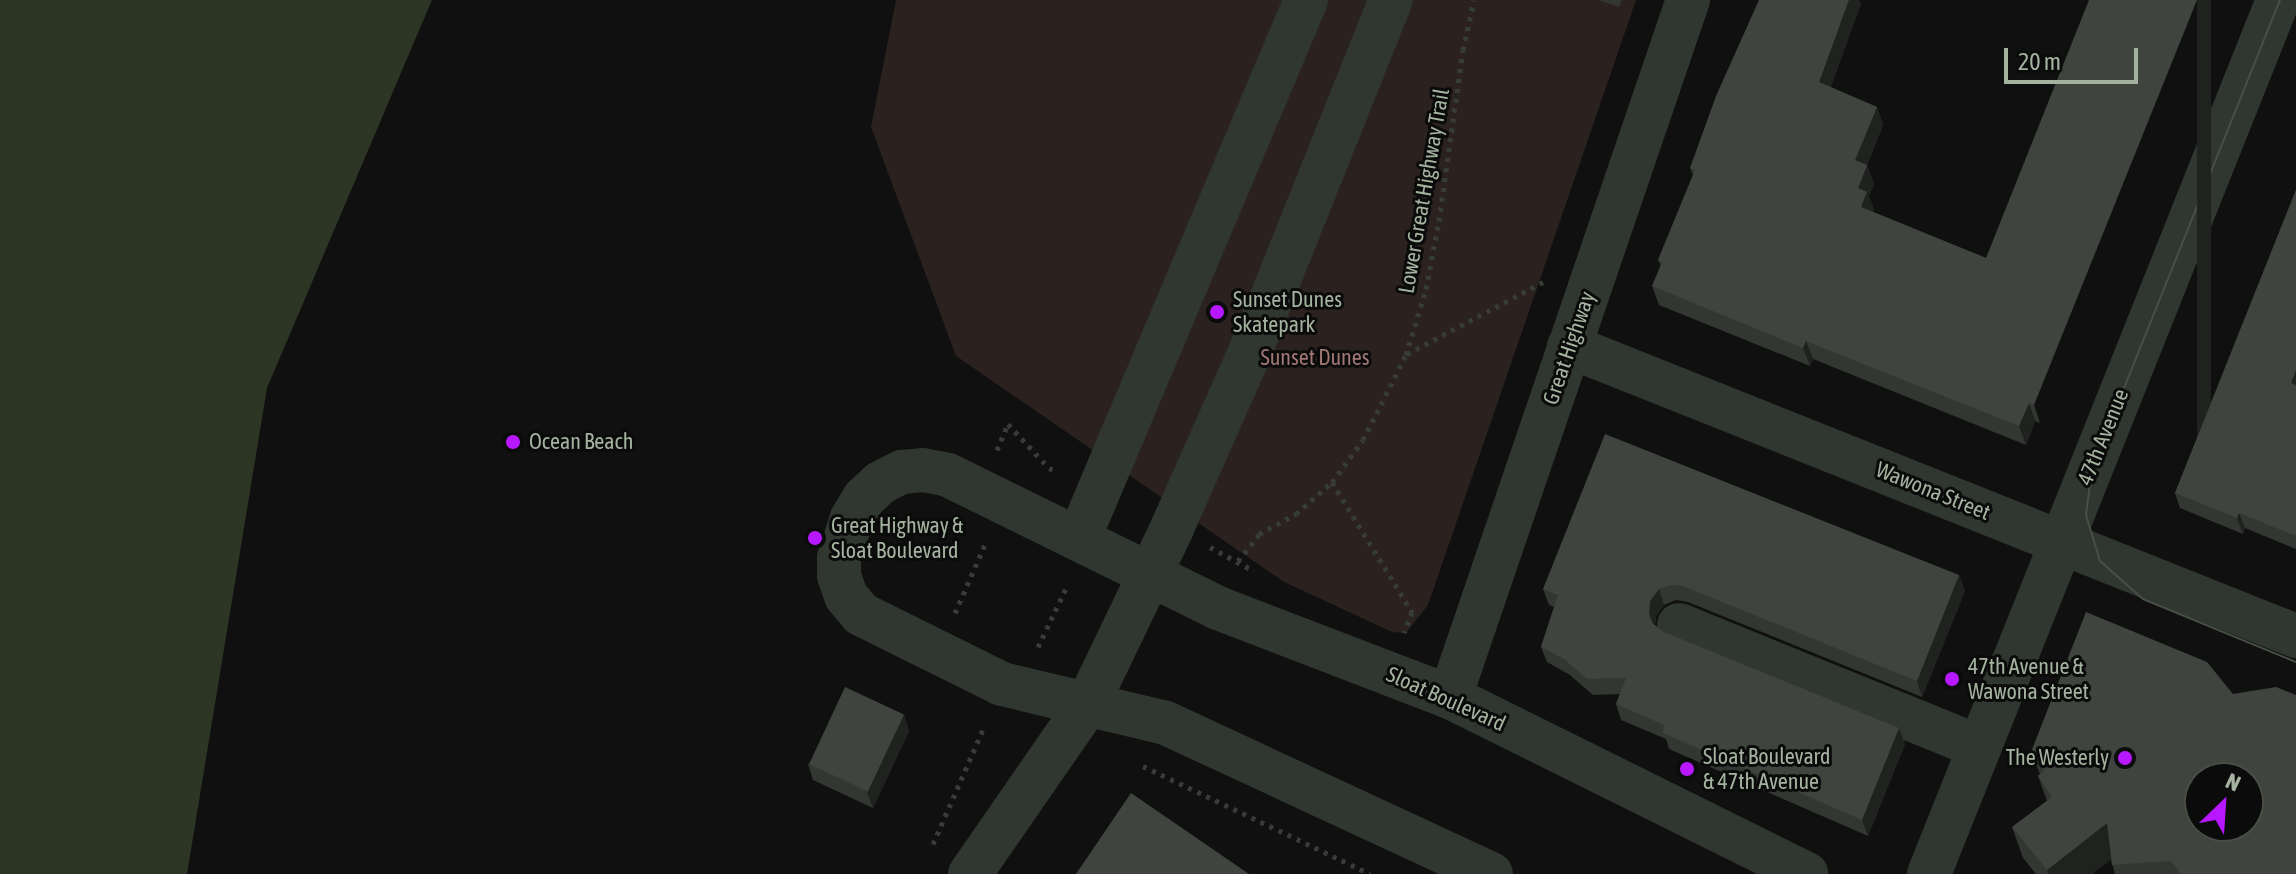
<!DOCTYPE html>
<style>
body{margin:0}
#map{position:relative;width:2296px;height:874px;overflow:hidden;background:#0f100f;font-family:"Asap Condensed",sans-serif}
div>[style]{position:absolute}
.green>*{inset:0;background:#2b2220}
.water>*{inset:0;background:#2d3525}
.path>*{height:5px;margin-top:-2.5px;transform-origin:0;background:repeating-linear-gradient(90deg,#373d36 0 4px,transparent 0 10px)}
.minor>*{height:44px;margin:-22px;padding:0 22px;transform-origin:22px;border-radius:22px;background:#303630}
.tram>*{height:2px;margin:-1px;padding:0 1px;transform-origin:1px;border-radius:1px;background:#484f46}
.wall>*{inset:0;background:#333732}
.shaded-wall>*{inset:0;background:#1f221f;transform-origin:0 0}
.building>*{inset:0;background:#3f453e;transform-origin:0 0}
.dots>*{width:22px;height:22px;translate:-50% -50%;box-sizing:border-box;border:4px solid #0a0b0a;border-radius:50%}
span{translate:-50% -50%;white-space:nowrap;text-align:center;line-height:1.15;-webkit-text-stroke:6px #0a0b0a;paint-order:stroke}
.street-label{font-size:22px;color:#a4b39f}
.poi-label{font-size:22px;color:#a4b39f}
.left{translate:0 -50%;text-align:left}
.right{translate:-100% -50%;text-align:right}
.park-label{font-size:22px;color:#a07774}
.north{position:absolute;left:2184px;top:762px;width:80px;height:80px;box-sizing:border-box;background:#0a0b0a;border:2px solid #484e46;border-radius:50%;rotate:25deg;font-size:22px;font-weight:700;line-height:32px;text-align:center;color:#a4b39f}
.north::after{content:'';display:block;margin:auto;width:28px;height:36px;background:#b818ff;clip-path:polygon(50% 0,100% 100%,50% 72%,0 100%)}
.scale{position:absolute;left:2004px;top:48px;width:134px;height:36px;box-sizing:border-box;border:4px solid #a4b39f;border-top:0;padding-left:10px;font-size:24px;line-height:28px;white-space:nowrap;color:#a4b39f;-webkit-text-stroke:6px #0a0b0a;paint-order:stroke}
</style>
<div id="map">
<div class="green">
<div style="clip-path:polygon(896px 0,1636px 0,1428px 605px,1406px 633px,1392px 632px,1284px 582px,956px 356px,871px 127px)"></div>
</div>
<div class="water">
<div style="clip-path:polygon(0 0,432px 0,267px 388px,187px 874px,0 874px)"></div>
</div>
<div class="path">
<div style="left:1407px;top:354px;width:154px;rotate:-27.9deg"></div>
<div style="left:997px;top:450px;width:28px;rotate:-67deg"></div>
<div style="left:1008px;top:424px;width:60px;rotate:47deg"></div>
<div style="left:1049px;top:468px;width:10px;rotate:24deg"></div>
<div style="left:1332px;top:482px;width:153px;rotate:58.4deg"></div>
<div style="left:1412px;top:612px;width:22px;rotate:111deg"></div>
<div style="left:1210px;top:547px;width:50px;rotate:28.6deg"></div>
<div style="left:1238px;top:561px;width:34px;rotate:-52deg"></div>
<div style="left:1259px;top:534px;width:42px;rotate:-28.4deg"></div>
<div style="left:1296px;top:514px;width:48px;rotate:-41.6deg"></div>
<div style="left:1332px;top:482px;width:52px;rotate:-53.6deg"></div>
<div style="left:1363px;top:440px;width:95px;rotate:-63.2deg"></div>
<div style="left:1406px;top:355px;width:69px;rotate:-73.1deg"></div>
<div style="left:1426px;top:289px;width:69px;rotate:-79.2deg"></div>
<div style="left:1439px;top:221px;width:173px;rotate:-82deg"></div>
<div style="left:1463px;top:50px;width:51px;rotate:-77.6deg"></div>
<div style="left:955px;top:613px;width:77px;rotate:-66.4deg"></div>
<div style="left:1038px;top:647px;width:70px;rotate:-64.5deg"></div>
<div style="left:1143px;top:766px;width:251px;rotate:25.4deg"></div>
<div style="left:933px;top:844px;width:130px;rotate:-66.4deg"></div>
</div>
<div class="minor">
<div style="left:1569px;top:346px;width:783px;rotate:21.75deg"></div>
<div style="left:1079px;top:538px;width:584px;rotate:-67.12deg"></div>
<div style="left:1679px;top:625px;width:324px;rotate:22.1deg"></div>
<div style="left:1450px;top:697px;width:737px;rotate:-71.15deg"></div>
<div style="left:970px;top:874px;width:206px;rotate:-55.3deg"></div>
<div style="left:1087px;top:705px;width:196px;rotate:-64.3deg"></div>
<div style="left:1172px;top:528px;width:193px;rotate:-66.1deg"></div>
<div style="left:1250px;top:352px;width:379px;rotate:-68.2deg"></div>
<div style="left:1491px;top:874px;width:358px;rotate:-155.1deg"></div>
<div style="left:1166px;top:723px;width:169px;rotate:-166.6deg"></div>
<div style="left:1002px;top:684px;width:157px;rotate:-153.6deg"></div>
<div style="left:861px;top:614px;width:23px;rotate:-130deg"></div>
<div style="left:846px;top:596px;width:21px;rotate:-109deg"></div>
<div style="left:839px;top:576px;width:18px;rotate:-90deg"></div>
<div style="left:839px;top:558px;width:42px;rotate:-72deg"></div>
<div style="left:852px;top:518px;width:23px;rotate:-59deg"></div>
<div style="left:864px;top:498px;width:22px;rotate:-43deg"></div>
<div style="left:880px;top:483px;width:25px;rotate:-27deg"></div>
<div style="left:902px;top:472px;width:21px;rotate:-5deg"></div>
<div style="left:923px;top:470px;width:25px;rotate:11deg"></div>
<div style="left:948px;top:475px;width:301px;rotate:26.2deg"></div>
<div style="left:1218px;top:608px;width:248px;rotate:21deg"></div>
<div style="left:1450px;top:697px;width:398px;rotate:26.4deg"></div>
<div style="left:1929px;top:874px;width:941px;rotate:-68.23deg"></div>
</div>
<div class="tram">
<div style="left:2280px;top:0;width:504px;rotate:111.89deg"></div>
<div style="left:2092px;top:468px;width:47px;rotate:97.3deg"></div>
<div style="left:2086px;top:515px;width:48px;rotate:73.1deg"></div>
<div style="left:2100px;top:561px;width:57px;rotate:41.5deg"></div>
<div style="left:2143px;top:599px;width:165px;rotate:22.4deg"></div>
</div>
<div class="wall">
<div style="clip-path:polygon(1599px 0,1622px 0,1619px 7px)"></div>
<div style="clip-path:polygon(1861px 4px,1830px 87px,1877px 107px,1883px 125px,1867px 165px,1874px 184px,1869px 196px,1874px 210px,1873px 212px,1986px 258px,2040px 423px,2035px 421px,2026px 445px,1813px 359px,1810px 366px,1659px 305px,1652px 286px,1661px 266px,1658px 260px,1693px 175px,1690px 168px)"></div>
<div style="clip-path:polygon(2296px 190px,2296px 549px,2245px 528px,2243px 534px,2180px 508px,2175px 493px)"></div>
<div style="clip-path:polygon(1959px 575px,1965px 591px,1922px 697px,1688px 602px,1676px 600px,1664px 605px,1656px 616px,1655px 625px,1664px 632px,1899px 728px,1905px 744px,1868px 836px,1669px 749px,1666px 739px,1621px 720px,1616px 704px,1620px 694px,1593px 695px,1570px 675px,1547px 662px,1541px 647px,1554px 607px,1549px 605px,1543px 589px)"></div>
<div style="clip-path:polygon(904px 715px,909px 731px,873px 808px,813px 780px,808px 764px)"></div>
<div style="clip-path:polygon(2031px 752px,2296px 874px,2115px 874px,2111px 859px,2092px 874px,2036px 874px,2023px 858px,2012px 827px,2047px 801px,2038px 776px,2040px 774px)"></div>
</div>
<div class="shaded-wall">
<div style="clip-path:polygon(1849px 0,1859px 0,1861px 4px,1826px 101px,1819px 82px)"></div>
<div style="left:2197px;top:0;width:14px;height:437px"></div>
<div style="clip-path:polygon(1877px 107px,1883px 125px,1861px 178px,1855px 160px)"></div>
<div style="clip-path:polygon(1867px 165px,1874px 184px,1869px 196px,1874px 210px,1867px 225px,1861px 207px,1858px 188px)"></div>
<div style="clip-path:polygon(1806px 341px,1813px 359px,1810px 366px,1803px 348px)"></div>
<div style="clip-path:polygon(2296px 370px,2296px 398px,2291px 383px)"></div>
<div style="clip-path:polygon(2029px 403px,2035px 421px,2026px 445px,2019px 426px)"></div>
<div style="clip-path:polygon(2239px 513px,2245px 528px,2243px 534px,2237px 518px)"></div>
<div style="clip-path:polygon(1959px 575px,1965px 591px,1922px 697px,1917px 681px)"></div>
<div style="clip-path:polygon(1659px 589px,1664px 605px,1656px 616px,1654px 629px,1649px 614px,1650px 601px)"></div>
<div style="clip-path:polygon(904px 715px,909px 731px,873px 808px,867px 792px)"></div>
<div style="clip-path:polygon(1899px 728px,1905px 744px,1868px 836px,1862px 820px)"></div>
<div style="clip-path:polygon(2107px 823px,2118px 854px,2092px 874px,2048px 874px,2047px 870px)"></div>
</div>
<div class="building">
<div style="clip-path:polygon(1759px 0,1849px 0,1819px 82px,1877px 107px,1855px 160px,1867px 165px,1858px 188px,1867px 192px,1861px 207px,1986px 258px,2089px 0,2197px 0,2034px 405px,2029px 403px,2019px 426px,1806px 341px,1803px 348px,1652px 286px,1662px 262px,1658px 260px,1695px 170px,1690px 168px,1716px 96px)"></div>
<div style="clip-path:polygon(2296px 190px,2296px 370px,2291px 383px,2296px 385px,2296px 536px,2239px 513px,2237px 518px,2175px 493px)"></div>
<div style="clip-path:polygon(1605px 434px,1959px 575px,1917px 681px,1683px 586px,1671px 585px,1659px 589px,1650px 601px,1649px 614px,1653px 624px,1664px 632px,1899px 728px,1862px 820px,1663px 733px,1664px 725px,1616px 704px,1626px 678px,1587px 679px,1564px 659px,1541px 647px,1558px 595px,1543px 589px)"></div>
<div style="clip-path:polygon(evenodd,2086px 612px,2207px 662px,2233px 694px,2276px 687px,2296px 695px,2296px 874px,2181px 874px,2171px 861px,2112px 865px,2107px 823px,2047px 870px,2012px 827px,2052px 797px,2038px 776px,2045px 770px,2031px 752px,2086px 612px,2200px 778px,2248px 778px,2248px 826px,2200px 826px,2200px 778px)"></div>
<div style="left:845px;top:687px;width:65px;height:85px;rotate:25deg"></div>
<div style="clip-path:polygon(1131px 793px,1249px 874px,1076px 874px)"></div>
</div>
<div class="dots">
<div style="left:1217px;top:312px;background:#b818ff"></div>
<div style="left:513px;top:442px;background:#b818ff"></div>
<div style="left:815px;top:538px;background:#b818ff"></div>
<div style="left:1952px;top:679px;background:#b818ff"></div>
<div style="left:2125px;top:758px;background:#b818ff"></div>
<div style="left:1687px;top:769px;background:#b818ff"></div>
</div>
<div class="street-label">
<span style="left:1424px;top:191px;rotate:-80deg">Lower Great Highway Trail</span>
<span style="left:1569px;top:348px;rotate:-71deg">Great Highway</span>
<span style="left:2103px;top:437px;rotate:-68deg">47th Avenue</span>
<span style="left:1933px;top:491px;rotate:22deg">Wawona Street</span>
<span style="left:1446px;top:699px;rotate:24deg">Sloat Boulevard</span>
</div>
<div class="poi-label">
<span class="left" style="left:1233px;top:312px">Sunset Dunes<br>Skatepark</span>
<span class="left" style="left:529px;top:442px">Ocean Beach</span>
<span class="left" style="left:831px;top:538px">Great Highway &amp;<br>Sloat Boulevard</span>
<span class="left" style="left:1968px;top:679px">47th Avenue &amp;<br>Wawona Street</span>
<span class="left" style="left:1703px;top:769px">Sloat Boulevard<br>&amp; 47th Avenue</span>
<span class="right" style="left:2109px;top:758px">The Westerly</span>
</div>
<div class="park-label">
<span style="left:1315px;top:358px">Sunset Dunes</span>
</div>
<div class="north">N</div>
<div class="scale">20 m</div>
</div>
